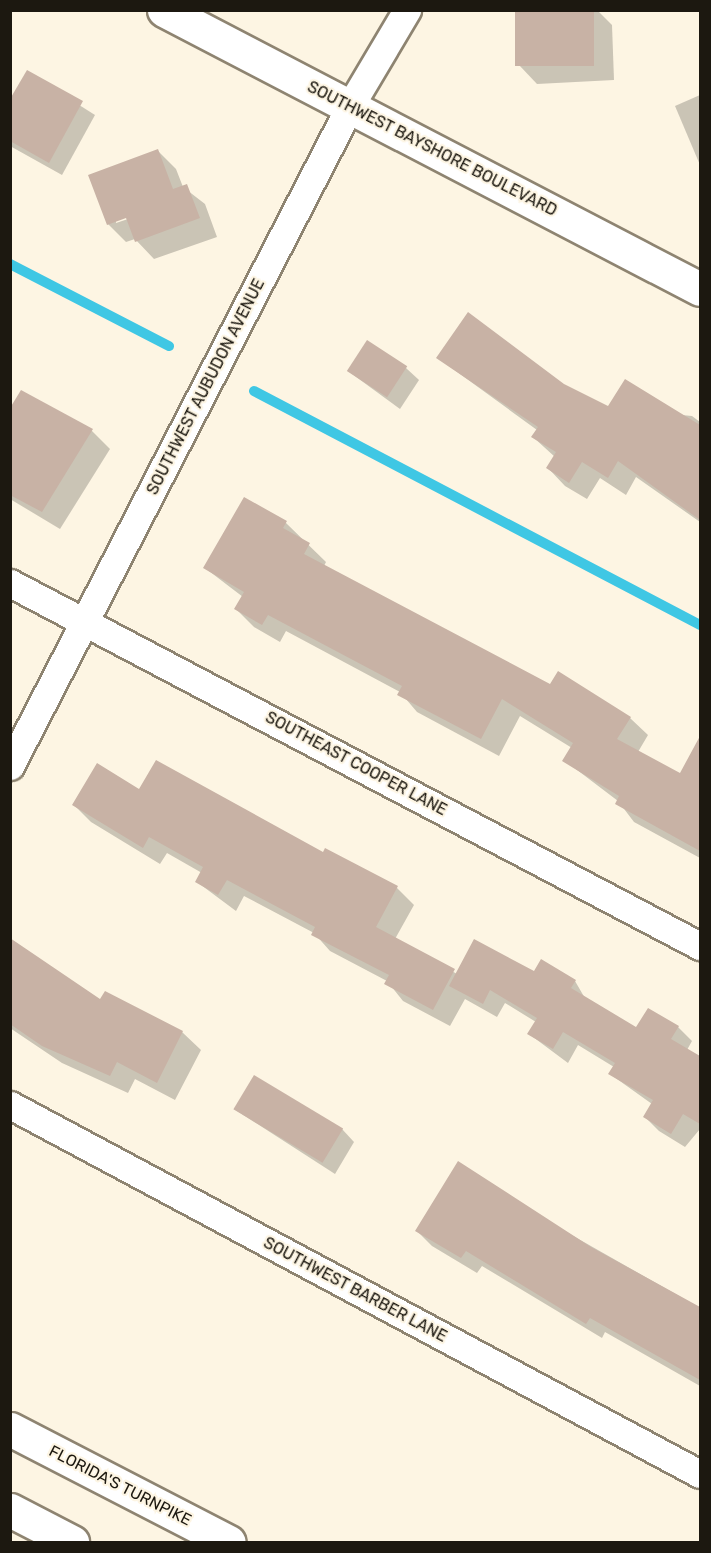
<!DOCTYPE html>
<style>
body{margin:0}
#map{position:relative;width:711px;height:1553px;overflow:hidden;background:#fdf5e3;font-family:Rubik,sans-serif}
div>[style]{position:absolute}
.shadow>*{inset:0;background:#0003}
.stream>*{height:10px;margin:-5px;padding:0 5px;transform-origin:5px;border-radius:5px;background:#3fc7e4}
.building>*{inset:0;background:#c8b2a5;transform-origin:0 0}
.roads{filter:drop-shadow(2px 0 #8e8471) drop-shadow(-2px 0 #8e8471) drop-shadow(0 2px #8e8471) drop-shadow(0 -2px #8e8471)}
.minor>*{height:27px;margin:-13.5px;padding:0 13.5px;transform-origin:13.5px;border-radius:13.5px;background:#fff}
.tertiary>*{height:33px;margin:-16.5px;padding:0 16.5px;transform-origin:16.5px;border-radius:16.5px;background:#fff}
.motorway>*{height:33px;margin:-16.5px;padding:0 16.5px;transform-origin:16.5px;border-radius:16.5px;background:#fff}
span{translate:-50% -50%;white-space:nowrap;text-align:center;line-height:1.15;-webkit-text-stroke:4.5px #fdf5e3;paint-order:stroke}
.street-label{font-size:16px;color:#1c1810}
.frame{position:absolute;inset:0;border:12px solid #1c1810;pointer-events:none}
</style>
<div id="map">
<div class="shadow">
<div style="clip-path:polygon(517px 10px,597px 10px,612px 25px,614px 80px,537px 84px,519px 65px)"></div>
<div style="clip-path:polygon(27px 72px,95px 115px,62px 175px,10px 146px,10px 102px)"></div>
<div style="clip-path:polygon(700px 95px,700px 165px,675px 106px)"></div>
<div style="clip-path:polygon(evenodd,158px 151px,176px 169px,183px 187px,205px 204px,217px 237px,154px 259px,135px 239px,126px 242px,108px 224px,158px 151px,132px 214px,134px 217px,116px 223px,116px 220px,132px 214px)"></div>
<div style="clip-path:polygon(438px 358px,563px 386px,609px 408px,692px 416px,700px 422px,700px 522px,636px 477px,626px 495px,600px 478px,587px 499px,565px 486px,548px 468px,555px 457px,533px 437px,537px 430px)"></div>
<div style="clip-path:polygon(406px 368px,419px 380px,400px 409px,348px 371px)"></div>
<div style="clip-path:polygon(10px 411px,92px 431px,110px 449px,60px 529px,10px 499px)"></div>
<div style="clip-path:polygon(245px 499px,286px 523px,326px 562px,324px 566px,551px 686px,630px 718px,648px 735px,638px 752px,681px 776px,700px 742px,700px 858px,634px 822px,618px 801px,564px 760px,572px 748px,520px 716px,499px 756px,417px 712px,400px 692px,286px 631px,280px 642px,254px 627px,236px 609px,243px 597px,205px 568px)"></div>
<div style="clip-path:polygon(140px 791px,323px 854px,397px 888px,414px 905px,395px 939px,457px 974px,534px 973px,575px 981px,586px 1000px,637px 1029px,678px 1027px,692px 1041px,687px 1050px,700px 1058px,700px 1129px,685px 1147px,659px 1131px,645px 1117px,652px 1104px,610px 1074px,614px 1067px,578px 1045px,568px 1063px,529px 1034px,536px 1022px,505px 1003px,497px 1017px,465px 999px,450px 1026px,403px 1001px,387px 981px,330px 951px,314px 933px,244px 896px,236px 911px,197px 882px,202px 873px,167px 853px,160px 864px,91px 822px,74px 805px)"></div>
<div style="clip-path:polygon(10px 940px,101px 1001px,105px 993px,182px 1032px,201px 1050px,175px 1100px,135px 1079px,128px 1093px,62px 1063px,10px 1028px)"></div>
<div style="clip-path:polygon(234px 1109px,342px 1129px,354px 1142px,335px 1174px)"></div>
<div style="clip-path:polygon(458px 1163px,517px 1204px,700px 1308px,700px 1386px,605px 1332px,602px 1338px,482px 1266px,477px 1273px,432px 1246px,417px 1231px)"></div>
</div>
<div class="stream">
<div style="left:10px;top:264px;width:179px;rotate:27.3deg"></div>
<div style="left:254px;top:391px;width:504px;rotate:27.68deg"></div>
</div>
<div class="building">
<div style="left:515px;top:10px;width:79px;height:56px"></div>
<div style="clip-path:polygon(27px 70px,83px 101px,49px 163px,10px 141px,10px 99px)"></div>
<div style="clip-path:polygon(158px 149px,173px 189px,187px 184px,200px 218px,135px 242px,126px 218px,107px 225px,88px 175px)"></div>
<div style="clip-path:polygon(468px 312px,564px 384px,608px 406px,625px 379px,700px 425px,700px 520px,618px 461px,608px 478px,582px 462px,569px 483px,546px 468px,556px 452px,531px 437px,538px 427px,436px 358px)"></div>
<div style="left:367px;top:340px;width:48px;height:37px;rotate:33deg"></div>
<div style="clip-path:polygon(21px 390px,93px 429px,42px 512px,10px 495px,10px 408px)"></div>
<div style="clip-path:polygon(244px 497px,287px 521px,283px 528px,310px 543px,304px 554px,550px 684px,558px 671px,631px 717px,617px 739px,680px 773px,700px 736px,700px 851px,615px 804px,619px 796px,562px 761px,573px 743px,502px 699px,481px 739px,397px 695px,402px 686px,268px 615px,262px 625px,234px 609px,244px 592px,203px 568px)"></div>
<div style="clip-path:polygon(156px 760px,323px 852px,325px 848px,398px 886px,376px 927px,455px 969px,433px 1010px,384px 984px,389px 975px,311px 935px,315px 927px,227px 880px,218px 895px,195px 882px,203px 867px,149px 837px,143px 848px,72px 805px,97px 763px,139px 789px)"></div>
<div style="clip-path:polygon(10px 938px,100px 999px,105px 991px,183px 1031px,157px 1083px,117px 1062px,110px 1076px,42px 1046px,10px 1024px)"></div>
<div style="clip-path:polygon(474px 939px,534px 971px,541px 959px,576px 980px,571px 988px,636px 1027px,648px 1008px,679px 1026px,671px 1039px,700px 1056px,700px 1124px,683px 1114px,671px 1134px,643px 1117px,653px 1100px,608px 1074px,615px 1063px,563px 1032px,553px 1049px,527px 1034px,537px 1018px,490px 990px,483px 1004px,449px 986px)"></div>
<div style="left:254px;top:1075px;width:104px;height:40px;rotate:31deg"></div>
<div style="clip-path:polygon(458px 1161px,591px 1247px,700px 1307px,700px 1380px,590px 1318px,586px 1324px,466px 1251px,461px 1258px,415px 1231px)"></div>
</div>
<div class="roads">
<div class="minor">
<div style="left:10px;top:583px;width:780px;rotate:27.75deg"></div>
<div style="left:10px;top:766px;width:742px;rotate:-62.74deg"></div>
<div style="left:350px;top:106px;width:112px;rotate:-59.3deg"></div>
<div style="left:10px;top:1105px;width:782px;rotate:28.14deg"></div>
</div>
<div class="tertiary">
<div style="left:164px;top:10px;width:604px;rotate:27.5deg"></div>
</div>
<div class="motorway">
<div style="left:10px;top:1429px;width:246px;rotate:27.3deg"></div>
<div style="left:10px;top:1510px;width:70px;rotate:27.3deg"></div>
</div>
</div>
<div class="street-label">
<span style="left:432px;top:149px;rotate:27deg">SOUTHWEST BAYSHORE BOULEVARD</span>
<span style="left:206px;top:387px;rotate:-63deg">SOUTHWEST AUBUDON AVENUE</span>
<span style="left:356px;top:764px;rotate:28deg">SOUTHEAST COOPER LANE</span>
<span style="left:355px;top:1290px;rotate:28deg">SOUTHWEST BARBER LANE</span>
<span style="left:120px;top:1486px;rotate:27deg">FLORIDA'S TURNPIKE</span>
</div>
<div class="frame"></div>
</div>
